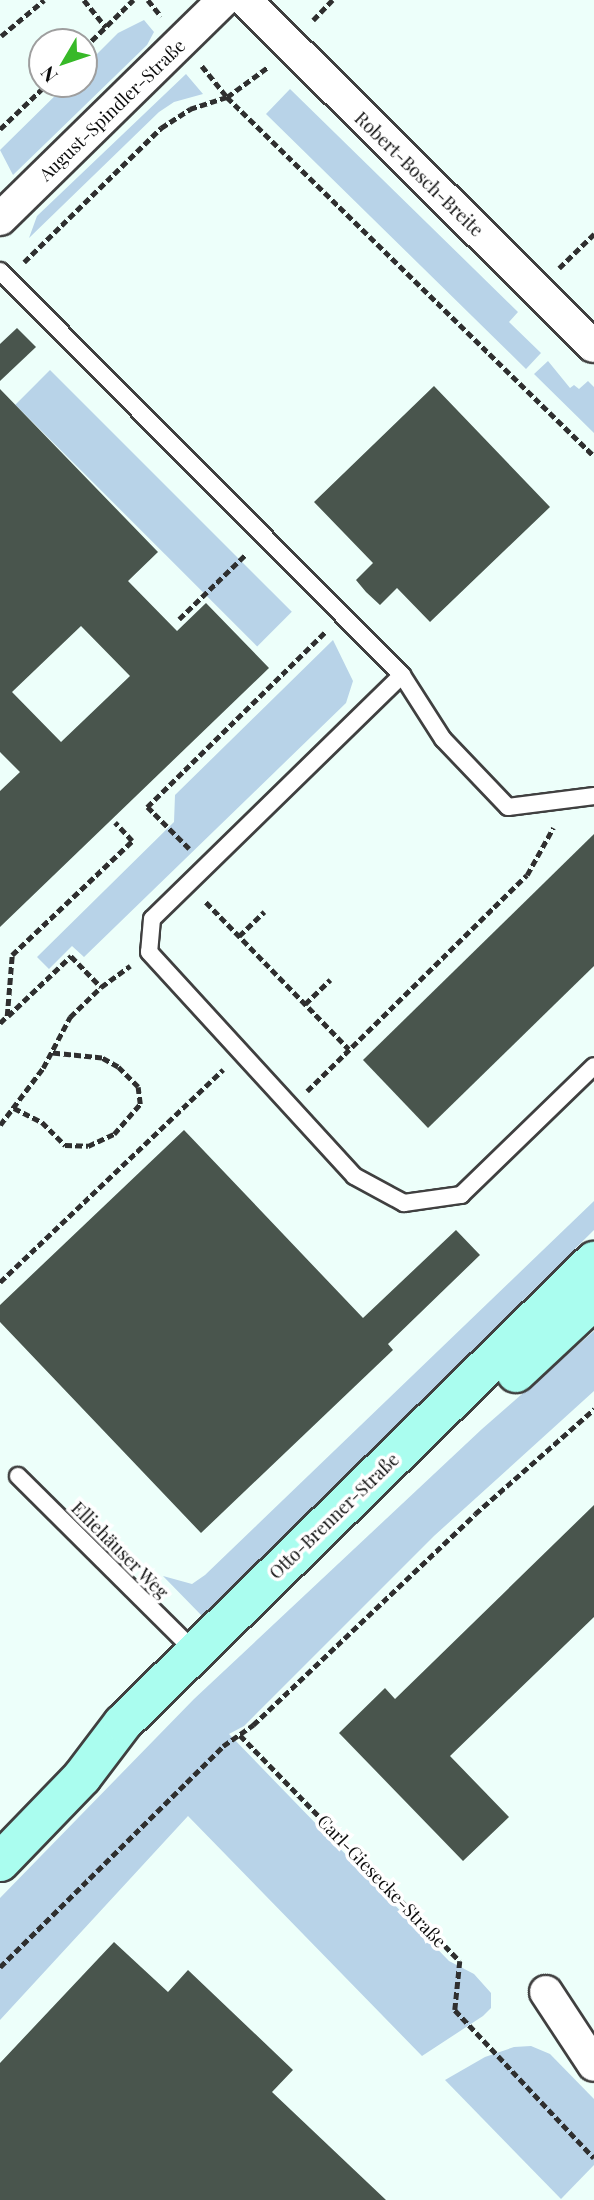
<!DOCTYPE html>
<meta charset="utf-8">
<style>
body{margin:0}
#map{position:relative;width:594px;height:2200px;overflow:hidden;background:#edfffa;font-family:"Playfair Display",serif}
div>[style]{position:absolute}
.green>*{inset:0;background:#b8d3e8;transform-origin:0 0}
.building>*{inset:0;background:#49554d}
.path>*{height:4.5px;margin-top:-2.25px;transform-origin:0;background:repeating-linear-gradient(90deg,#2f2f2f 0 7px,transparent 0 10.5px)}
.roads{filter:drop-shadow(2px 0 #404040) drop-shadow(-2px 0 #404040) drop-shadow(0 2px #404040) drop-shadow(0 -2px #404040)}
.service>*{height:16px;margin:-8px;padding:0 8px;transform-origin:8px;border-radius:8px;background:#fff}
.minor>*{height:32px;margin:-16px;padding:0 16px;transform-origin:16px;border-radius:16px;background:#fff}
.secondary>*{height:38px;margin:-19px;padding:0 19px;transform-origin:19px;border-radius:19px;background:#aafdef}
span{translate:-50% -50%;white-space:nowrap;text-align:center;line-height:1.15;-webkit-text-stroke:7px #fff;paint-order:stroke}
.street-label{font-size:18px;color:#0d0d0d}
.north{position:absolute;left:28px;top:28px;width:70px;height:70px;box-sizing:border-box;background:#fff;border:2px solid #9e9e9e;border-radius:50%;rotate:231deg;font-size:19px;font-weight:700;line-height:28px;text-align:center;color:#0d0d0d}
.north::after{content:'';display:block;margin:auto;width:24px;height:32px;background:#37b928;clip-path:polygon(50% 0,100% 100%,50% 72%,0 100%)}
</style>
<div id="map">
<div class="green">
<div style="clip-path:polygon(144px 20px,154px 32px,147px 45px,13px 175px,0 150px,67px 84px,84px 84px,84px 67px,118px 33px)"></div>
<div style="clip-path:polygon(186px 74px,203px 94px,174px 102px,159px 112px,29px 238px,37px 216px)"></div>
<div style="clip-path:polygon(290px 89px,518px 312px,509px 322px,541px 353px,526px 369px,266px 114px)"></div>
<div style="clip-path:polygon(548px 361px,570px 388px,574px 385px,579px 389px,588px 381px,594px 387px,594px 433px,534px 374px)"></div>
<div style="left:50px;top:370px;width:342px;height:49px;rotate:45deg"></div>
<div style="clip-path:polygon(333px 640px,353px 681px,346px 703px,84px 957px,72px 946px,49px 969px,37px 957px,174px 822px,175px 795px)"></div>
<div style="clip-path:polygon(594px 1201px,594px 1230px,203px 1617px,163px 1576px,192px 1584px,205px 1575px)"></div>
<div style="clip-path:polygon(594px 1331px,594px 1391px,434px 1536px,244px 1726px,229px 1734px,449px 1961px,474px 1974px,491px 1993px,491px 2008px,483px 2016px,422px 2056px,188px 1816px,0 2020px,0 1898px,194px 1699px,482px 1429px)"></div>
<div style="clip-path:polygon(531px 2046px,550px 2054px,594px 2099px,594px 2165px,561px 2199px,445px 2080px,485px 2057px,514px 2047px)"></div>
</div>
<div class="building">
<div style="clip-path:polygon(17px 328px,36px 347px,0 381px,0 344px)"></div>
<div style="clip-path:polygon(434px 386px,550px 507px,430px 622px,397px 588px,380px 605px,366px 592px,356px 580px,373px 563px,314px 502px)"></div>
<div style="clip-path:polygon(evenodd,0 389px,158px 552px,128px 581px,177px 631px,206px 603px,269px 668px,0 927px,0 791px,20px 772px,0 752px,0 389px,81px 626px,130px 676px,61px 742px,12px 692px,81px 626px)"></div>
<div style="clip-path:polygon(594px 834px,594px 966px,428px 1128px,363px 1060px)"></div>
<div style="clip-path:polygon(184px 1130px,363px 1318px,456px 1230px,480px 1255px,388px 1344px,393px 1350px,201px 1533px,0 1322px,0 1305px)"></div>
<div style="clip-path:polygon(594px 1505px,594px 1617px,450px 1756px,509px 1817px,463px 1861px,339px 1733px,385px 1688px,395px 1699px)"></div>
<div style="clip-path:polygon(114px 1942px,168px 1992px,188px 1970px,293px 2070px,272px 2092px,386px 2200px,0 2200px,0 2063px)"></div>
</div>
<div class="path">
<div style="left:84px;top:0;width:35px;rotate:51deg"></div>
<div style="left:148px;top:0;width:21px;rotate:51deg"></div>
<div style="left:313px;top:20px;width:28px;rotate:-46deg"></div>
<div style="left:1px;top:36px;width:56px;rotate:-39.9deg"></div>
<div style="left:84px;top:48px;width:69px;rotate:-44.4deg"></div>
<div style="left:202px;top:66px;width:40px;rotate:51deg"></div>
<div style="left:227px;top:97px;width:513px;rotate:44.37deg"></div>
<div style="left:0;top:129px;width:65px;rotate:-43.8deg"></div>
<div style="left:24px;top:262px;width:192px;rotate:-44.4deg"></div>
<div style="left:161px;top:128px;width:35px;rotate:-33deg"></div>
<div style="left:190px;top:109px;width:39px;rotate:-18deg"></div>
<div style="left:227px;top:97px;width:51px;rotate:-36.2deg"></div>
<div style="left:559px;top:268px;width:49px;rotate:-44.2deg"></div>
<div style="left:179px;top:619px;width:93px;rotate:-44.1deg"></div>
<div style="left:189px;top:849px;width:59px;rotate:-135deg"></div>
<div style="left:147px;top:807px;width:251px;rotate:-44.5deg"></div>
<div style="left:206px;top:902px;width:205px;rotate:45.8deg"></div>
<div style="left:239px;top:936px;width:35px;rotate:-44deg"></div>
<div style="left:305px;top:1004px;width:35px;rotate:-44deg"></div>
<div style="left:8px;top:1016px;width:87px;rotate:-43.6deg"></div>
<div style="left:71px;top:956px;width:43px;rotate:45.9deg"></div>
<div style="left:101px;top:987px;width:36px;rotate:-36deg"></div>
<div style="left:0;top:1023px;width:10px;rotate:-45deg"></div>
<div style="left:7px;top:1016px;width:61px;rotate:-85.3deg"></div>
<div style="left:12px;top:955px;width:166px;rotate:-43.5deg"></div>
<div style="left:132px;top:841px;width:25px;rotate:-133deg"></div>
<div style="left:307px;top:1091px;width:308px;rotate:-44.5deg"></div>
<div style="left:527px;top:875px;width:54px;rotate:-61deg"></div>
<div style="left:14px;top:1108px;width:31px;rotate:27deg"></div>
<div style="left:42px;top:1122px;width:33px;rotate:45deg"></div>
<div style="left:65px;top:1145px;width:23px;rotate:2deg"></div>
<div style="left:88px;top:1146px;width:29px;rotate:-25deg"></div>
<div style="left:114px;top:1134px;width:40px;rotate:-49deg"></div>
<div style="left:140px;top:1104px;width:17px;rotate:-97deg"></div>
<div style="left:138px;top:1087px;width:28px;rotate:-135deg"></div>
<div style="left:118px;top:1067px;width:18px;rotate:-151deg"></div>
<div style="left:102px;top:1058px;width:50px;rotate:-174.3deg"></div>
<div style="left:0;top:1125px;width:71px;rotate:-53deg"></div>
<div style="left:43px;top:1068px;width:58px;rotate:-62.1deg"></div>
<div style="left:70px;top:1017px;width:43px;rotate:-44.1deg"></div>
<div style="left:0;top:1282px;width:308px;rotate:-43.6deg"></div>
<div style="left:240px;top:1735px;width:315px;rotate:45.8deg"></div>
<div style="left:460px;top:1961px;width:49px;rotate:95.8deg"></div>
<div style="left:455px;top:2010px;width:203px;rotate:46.8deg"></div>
<div style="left:0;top:1967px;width:314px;rotate:-44.7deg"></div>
<div style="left:223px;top:1746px;width:37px;rotate:-35deg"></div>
<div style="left:253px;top:1725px;width:306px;rotate:-43.5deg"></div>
<div style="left:475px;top:1514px;width:159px;rotate:-41.4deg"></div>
</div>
<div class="roads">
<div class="service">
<div style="left:0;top:271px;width:570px;rotate:45.14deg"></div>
<div style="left:402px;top:675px;width:76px;rotate:57.4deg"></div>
<div style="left:443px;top:739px;width:94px;rotate:46.3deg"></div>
<div style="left:508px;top:807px;width:87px;rotate:-7.3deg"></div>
<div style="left:402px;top:675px;width:349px;rotate:135.7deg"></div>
<div style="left:152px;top:919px;width:33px;rotate:95deg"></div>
<div style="left:149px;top:952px;width:304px;rotate:47.5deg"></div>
<div style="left:354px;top:1176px;width:57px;rotate:28.4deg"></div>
<div style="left:404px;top:1203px;width:58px;rotate:-8deg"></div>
<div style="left:461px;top:1195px;width:185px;rotate:-44.1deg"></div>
<div style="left:18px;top:1476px;width:250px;rotate:44.8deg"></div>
</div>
<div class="minor">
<div style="left:245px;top:0;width:491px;rotate:44.8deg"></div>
<div style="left:0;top:219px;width:313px;rotate:-44.4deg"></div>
<div style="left:546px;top:1992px;width:87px;rotate:56.7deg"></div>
</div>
<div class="secondary">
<div style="left:516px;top:1373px;width:107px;rotate:-43.1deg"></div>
<div style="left:0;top:1862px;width:118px;rotate:-46deg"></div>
<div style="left:82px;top:1777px;width:68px;rotate:-52.8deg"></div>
<div style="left:123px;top:1723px;width:660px;rotate:-44.45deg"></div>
</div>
</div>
<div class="street-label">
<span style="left:112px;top:110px;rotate:-44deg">August-Spindler-Straße</span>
<span style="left:419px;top:174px;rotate:44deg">Robert-Bosch-Breite</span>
<span style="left:334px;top:1516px;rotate:-44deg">Otto-Brenner-Straße</span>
<span style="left:120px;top:1550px;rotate:45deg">Elliehäuser Weg</span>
<span style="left:382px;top:1881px;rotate:46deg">Carl-Giesecke-Straße</span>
</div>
<div class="north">N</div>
</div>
